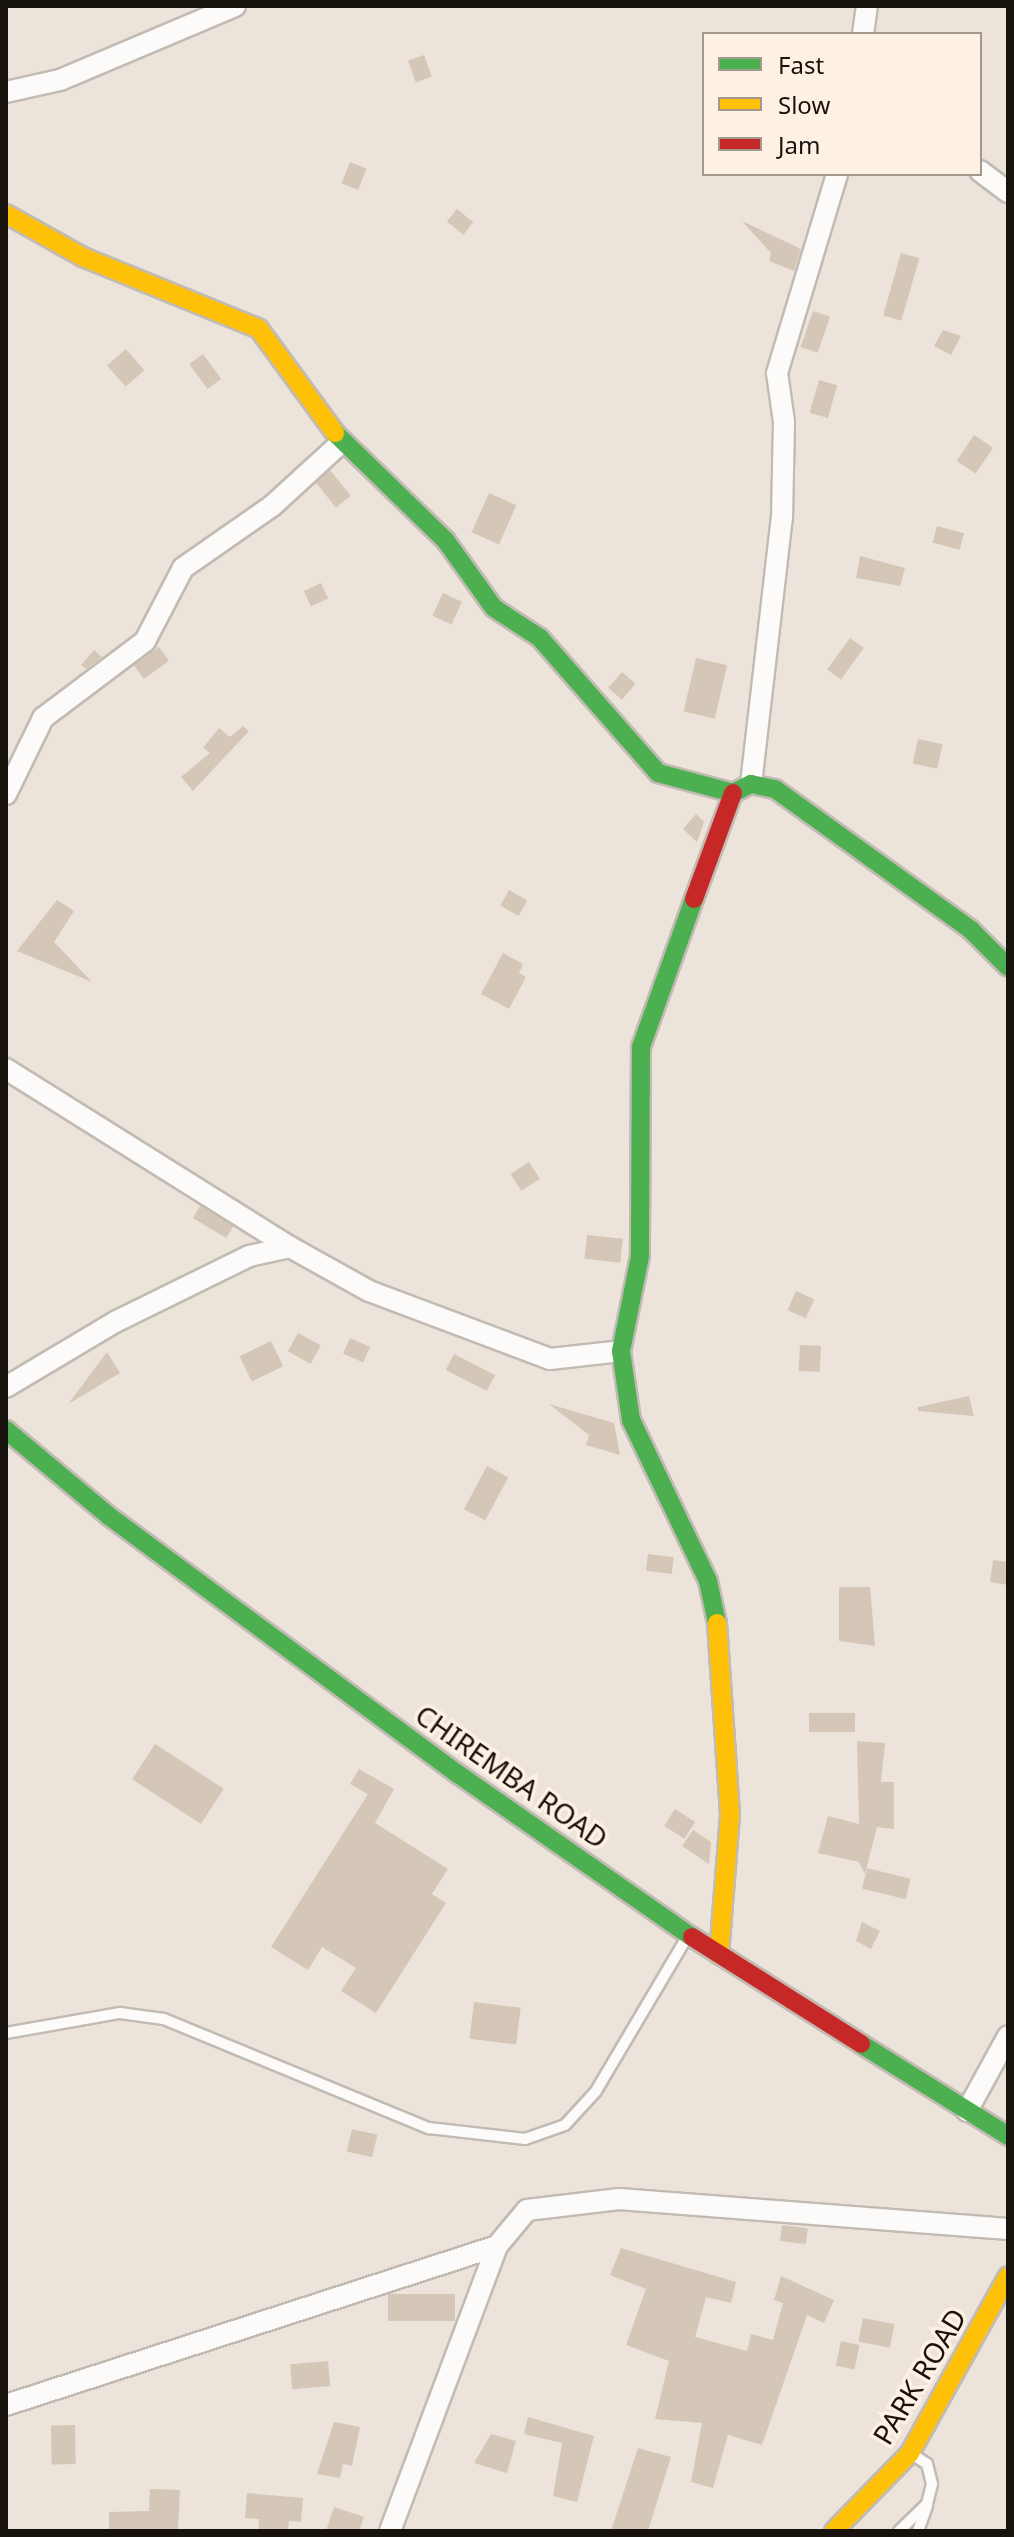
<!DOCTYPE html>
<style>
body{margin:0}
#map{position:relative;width:1014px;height:2537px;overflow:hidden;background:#ece3da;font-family:"Noto Sans",sans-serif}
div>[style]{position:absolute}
.building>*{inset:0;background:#d5c7b7;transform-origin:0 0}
.roads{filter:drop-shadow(2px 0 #c2bbb4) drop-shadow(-2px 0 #c2bbb4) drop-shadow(0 2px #c2bbb4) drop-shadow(0 -2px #c2bbb4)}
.lane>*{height:10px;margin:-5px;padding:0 5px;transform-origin:5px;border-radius:5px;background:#fcfbf9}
.street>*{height:20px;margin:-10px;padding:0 10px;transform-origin:10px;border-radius:10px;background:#fcfbf9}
.fast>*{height:18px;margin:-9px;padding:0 9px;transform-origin:9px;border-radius:9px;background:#4caf50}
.slow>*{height:18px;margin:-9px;padding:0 9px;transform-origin:9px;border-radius:9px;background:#ffc107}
.jam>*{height:18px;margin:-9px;padding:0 9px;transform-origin:9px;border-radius:9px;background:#c62828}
span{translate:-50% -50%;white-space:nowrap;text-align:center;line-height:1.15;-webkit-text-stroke:7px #fef1e4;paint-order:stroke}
.street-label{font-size:28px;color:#17120c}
.frame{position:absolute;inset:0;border:8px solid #17120c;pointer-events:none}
.legend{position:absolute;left:702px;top:32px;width:280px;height:144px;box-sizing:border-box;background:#fef1e4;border:2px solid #a2988e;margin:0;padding:10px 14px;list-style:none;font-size:24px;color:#17120c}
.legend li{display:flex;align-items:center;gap:16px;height:40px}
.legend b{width:40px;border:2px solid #a2988e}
</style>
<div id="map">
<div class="building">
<div style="left:424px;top:55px;width:23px;height:17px;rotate:70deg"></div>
<div style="left:350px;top:162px;width:18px;height:23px;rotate:22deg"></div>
<div style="left:457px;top:209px;width:21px;height:16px;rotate:39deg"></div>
<div style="clip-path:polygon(742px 221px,801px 249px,794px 271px,769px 261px,771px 253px)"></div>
<div style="left:901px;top:253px;width:19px;height:65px;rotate:16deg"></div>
<div style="left:813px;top:311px;width:18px;height:38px;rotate:19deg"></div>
<div style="clip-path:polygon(943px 330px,961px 336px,951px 355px,934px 346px)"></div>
<div style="left:126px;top:349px;width:28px;height:25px;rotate:49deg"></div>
<div style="left:203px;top:354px;width:31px;height:17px;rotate:54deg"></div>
<div style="left:819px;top:380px;width:19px;height:34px;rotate:16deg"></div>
<div style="left:974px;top:435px;width:23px;height:31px;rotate:34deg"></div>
<div style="left:330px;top:470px;width:33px;height:19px;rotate:51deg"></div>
<div style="left:489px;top:493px;width:30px;height:43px;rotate:24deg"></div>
<div style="left:937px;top:526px;width:28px;height:17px;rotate:15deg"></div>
<div style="clip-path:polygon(860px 556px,905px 568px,900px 586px,856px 578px)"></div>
<div style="left:321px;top:583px;width:17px;height:19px;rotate:65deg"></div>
<div style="left:443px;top:593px;width:21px;height:25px;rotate:25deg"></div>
<div style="left:850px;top:638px;width:17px;height:39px;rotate:36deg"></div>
<div style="left:159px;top:647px;width:17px;height:31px;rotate:54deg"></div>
<div style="clip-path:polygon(94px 650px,102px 657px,86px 669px,81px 665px)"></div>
<div style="left:696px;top:658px;width:32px;height:55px;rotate:13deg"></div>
<div style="left:622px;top:672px;width:18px;height:21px;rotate:41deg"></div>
<div style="clip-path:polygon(243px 726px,249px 731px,193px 791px,181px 777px,210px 753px,203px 748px,219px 728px,230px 737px)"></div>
<div style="left:918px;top:739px;width:25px;height:25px;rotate:12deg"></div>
<div style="clip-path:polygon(696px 814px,704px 822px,697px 842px,683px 829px)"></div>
<div style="left:509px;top:890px;width:21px;height:18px;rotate:29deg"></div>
<div style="clip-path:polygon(57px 900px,74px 911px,54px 942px,92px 982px,17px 951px)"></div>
<div style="clip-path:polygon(503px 953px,523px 964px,519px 973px,526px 977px,509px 1009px,481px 994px)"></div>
<div style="left:529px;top:1162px;width:20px;height:22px;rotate:57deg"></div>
<div style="left:200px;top:1206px;width:39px;height:14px;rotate:31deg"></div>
<div style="left:587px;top:1235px;width:36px;height:24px;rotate:6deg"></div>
<div style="left:796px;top:1291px;width:20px;height:21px;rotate:24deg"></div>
<div style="left:298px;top:1333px;width:26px;height:21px;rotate:29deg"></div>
<div style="left:350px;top:1338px;width:22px;height:17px;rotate:24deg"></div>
<div style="left:271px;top:1341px;width:28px;height:35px;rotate:64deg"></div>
<div style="left:800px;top:1345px;width:21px;height:26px;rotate:3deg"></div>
<div style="clip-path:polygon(107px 1352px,120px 1373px,70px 1403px,69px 1403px)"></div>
<div style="left:454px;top:1354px;width:46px;height:18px;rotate:27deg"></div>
<div style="clip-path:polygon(969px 1396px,974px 1416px,918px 1411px,918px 1407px)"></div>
<div style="clip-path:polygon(549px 1404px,614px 1423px,620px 1455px,586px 1445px,589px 1435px)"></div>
<div style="left:487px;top:1466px;width:24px;height:49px;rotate:28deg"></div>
<div style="left:648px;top:1554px;width:26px;height:17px;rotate:7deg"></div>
<div style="clip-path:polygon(993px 1560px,1008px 1562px,1008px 1585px,990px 1582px)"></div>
<div style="clip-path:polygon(839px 1587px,870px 1587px,875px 1646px,839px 1641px)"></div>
<div style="left:809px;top:1713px;width:46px;height:19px"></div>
<div style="clip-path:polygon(857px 1741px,885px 1743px,881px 1782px,894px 1782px,894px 1829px,877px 1827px,865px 1874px,859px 1862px,818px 1853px,828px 1816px,859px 1824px)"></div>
<div style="left:155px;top:1744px;width:82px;height:42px;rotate:33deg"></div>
<div style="clip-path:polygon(359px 1769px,394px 1789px,375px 1823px,448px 1869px,432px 1894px,446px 1903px,376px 2013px,341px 1991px,356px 1968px,322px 1947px,308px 1970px,271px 1947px,368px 1794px,350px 1784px)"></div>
<div style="left:675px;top:1809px;width:24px;height:20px;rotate:33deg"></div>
<div style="clip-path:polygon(693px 1830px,711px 1842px,709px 1864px,682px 1846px)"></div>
<div style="left:867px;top:1868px;width:45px;height:21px;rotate:14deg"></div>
<div style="clip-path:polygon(862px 1922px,880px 1931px,871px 1949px,856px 1941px)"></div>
<div style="left:474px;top:2002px;width:47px;height:37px;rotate:7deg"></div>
<div style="left:352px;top:2129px;width:26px;height:23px;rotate:13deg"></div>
<div style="left:782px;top:2225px;width:26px;height:16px;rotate:7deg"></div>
<div style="clip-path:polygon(621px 2248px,736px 2282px,731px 2303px,706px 2297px,695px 2337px,747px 2351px,751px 2334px,773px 2340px,783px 2303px,774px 2300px,781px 2276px,834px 2300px,824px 2323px,807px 2315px,762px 2445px,728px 2435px,713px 2488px,691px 2482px,702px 2423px,655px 2419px,669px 2361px,626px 2345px,646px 2289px,610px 2275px)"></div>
<div style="left:455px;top:2294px;width:27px;height:67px;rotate:90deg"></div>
<div style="left:863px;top:2318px;width:32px;height:24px;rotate:11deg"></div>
<div style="left:841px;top:2341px;width:19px;height:25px;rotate:12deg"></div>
<div style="left:328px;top:2361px;width:25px;height:38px;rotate:85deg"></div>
<div style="clip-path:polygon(528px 2417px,594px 2436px,577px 2502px,553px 2496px,562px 2443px,524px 2434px)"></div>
<div style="clip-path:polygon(334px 2422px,360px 2427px,352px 2466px,343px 2464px,340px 2478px,317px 2474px)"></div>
<div style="left:75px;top:2425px;width:39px;height:24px;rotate:89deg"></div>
<div style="clip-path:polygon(491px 2434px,516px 2441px,507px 2473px,474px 2463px)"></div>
<div style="clip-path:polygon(638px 2448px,671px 2457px,648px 2531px,611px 2531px)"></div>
<div style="clip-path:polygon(150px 2489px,180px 2490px,178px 2531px,109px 2531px,109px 2512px,149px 2511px)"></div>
<div style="clip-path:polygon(247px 2493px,303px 2498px,301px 2522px,289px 2521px,288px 2531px,258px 2531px,259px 2519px,245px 2518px)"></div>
<div style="clip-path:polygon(334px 2507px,364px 2517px,359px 2531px,326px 2531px)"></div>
</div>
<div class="roads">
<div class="lane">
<div style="left:6px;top:2033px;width:116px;rotate:-10deg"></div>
<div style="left:120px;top:2013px;width:44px;rotate:7.8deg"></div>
<div style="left:164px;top:2019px;width:287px;rotate:22.4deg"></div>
<div style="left:429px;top:2128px;width:97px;rotate:6.5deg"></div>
<div style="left:525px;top:2139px;width:42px;rotate:-19.3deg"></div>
<div style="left:565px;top:2125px;width:46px;rotate:-47.6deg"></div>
<div style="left:596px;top:2091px;width:179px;rotate:-59.4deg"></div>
<div style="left:899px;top:2531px;width:39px;rotate:-44deg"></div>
<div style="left:927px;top:2504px;width:21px;rotate:-76deg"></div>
<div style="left:932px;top:2484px;width:21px;rotate:-104deg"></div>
<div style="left:927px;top:2464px;width:18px;rotate:-146deg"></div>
<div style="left:918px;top:2531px;width:27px;rotate:-70deg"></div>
</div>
<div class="street">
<div style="left:863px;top:34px;width:28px;rotate:-82deg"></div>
<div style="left:6px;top:92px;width:55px;rotate:-12.5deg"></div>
<div style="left:60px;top:80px;width:190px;rotate:-22.9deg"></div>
<div style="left:980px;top:171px;width:35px;rotate:37deg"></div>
<div style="left:751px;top:784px;width:268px;rotate:-83.4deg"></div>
<div style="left:782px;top:518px;width:96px;rotate:-88.8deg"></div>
<div style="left:784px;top:422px;width:49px;rotate:-98.1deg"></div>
<div style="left:777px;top:373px;width:208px;rotate:-73.2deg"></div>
<div style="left:6px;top:794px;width:85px;rotate:-64deg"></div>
<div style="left:43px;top:718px;width:128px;rotate:-37deg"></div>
<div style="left:145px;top:641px;width:82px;rotate:-62.5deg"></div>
<div style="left:183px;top:568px;width:108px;rotate:-34.9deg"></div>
<div style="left:272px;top:506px;width:95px;rotate:-42.4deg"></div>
<div style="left:6px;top:1069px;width:335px;rotate:32.1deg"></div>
<div style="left:6px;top:1387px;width:127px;rotate:-30.8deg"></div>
<div style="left:115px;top:1322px;width:149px;rotate:-26.2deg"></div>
<div style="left:249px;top:1256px;width:42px;rotate:-12.4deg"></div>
<div style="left:290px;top:1247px;width:90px;rotate:29.1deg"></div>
<div style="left:369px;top:1291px;width:193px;rotate:20.6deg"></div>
<div style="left:550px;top:1359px;width:71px;rotate:-6.4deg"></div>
<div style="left:967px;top:2111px;width:85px;rotate:-61.3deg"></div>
<div style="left:6px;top:2405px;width:516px;rotate:-17.94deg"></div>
<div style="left:390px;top:2531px;width:304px;rotate:-69.4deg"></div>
<div style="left:497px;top:2246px;width:47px;rotate:-50.2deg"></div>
<div style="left:527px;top:2210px;width:93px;rotate:-6.8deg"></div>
<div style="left:619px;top:2199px;width:390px;rotate:4.4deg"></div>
</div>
<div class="fast">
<div style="left:335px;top:433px;width:155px;rotate:44.2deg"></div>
<div style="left:446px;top:541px;width:82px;rotate:54.4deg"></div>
<div style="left:494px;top:608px;width:55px;rotate:33.1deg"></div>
<div style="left:540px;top:638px;width:179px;rotate:48.8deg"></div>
<div style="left:658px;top:773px;width:78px;rotate:14.9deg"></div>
<div style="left:733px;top:793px;width:20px;rotate:-27deg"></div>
<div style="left:751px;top:784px;width:25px;rotate:12deg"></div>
<div style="left:775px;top:789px;width:241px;rotate:35.7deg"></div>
<div style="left:971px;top:930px;width:52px;rotate:45deg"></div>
<div style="left:694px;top:899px;width:157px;rotate:109.7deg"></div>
<div style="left:641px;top:1047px;width:209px;rotate:90.3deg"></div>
<div style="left:640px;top:1256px;width:97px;rotate:101.3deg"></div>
<div style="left:621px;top:1351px;width:70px;rotate:81.8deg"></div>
<div style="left:631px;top:1420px;width:178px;rotate:64.4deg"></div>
<div style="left:708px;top:1581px;width:43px;rotate:77.9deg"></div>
<div style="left:6px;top:1430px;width:134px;rotate:39.9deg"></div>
<div style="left:109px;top:1516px;width:434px;rotate:36.5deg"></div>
<div style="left:458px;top:1774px;width:285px;rotate:34.9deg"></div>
<div style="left:861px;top:2044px;width:173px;rotate:32deg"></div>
</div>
<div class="slow">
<div style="left:6px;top:214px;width:88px;rotate:29.2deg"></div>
<div style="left:83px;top:257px;width:190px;rotate:22.2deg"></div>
<div style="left:259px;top:329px;width:129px;rotate:53.8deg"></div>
<div style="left:717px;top:1623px;width:192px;rotate:86.1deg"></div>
<div style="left:730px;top:1815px;width:140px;rotate:94.5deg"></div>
<div style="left:834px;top:2531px;width:109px;rotate:-45.7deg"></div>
<div style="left:910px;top:2453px;width:202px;rotate:-61deg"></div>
</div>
<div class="jam">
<div style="left:694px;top:899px;width:113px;rotate:-69.8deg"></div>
<div style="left:692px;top:1937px;width:200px;rotate:32.3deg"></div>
</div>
</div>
<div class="street-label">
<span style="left:512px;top:1776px;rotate:35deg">CHIREMBA ROAD</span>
<span style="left:919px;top:2376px;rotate:-59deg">PARK ROAD</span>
</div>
<div class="frame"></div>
<ul class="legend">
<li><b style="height:10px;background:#4caf50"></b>Fast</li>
<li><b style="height:10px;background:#ffc107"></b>Slow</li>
<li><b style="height:10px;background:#c62828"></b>Jam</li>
</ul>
</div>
